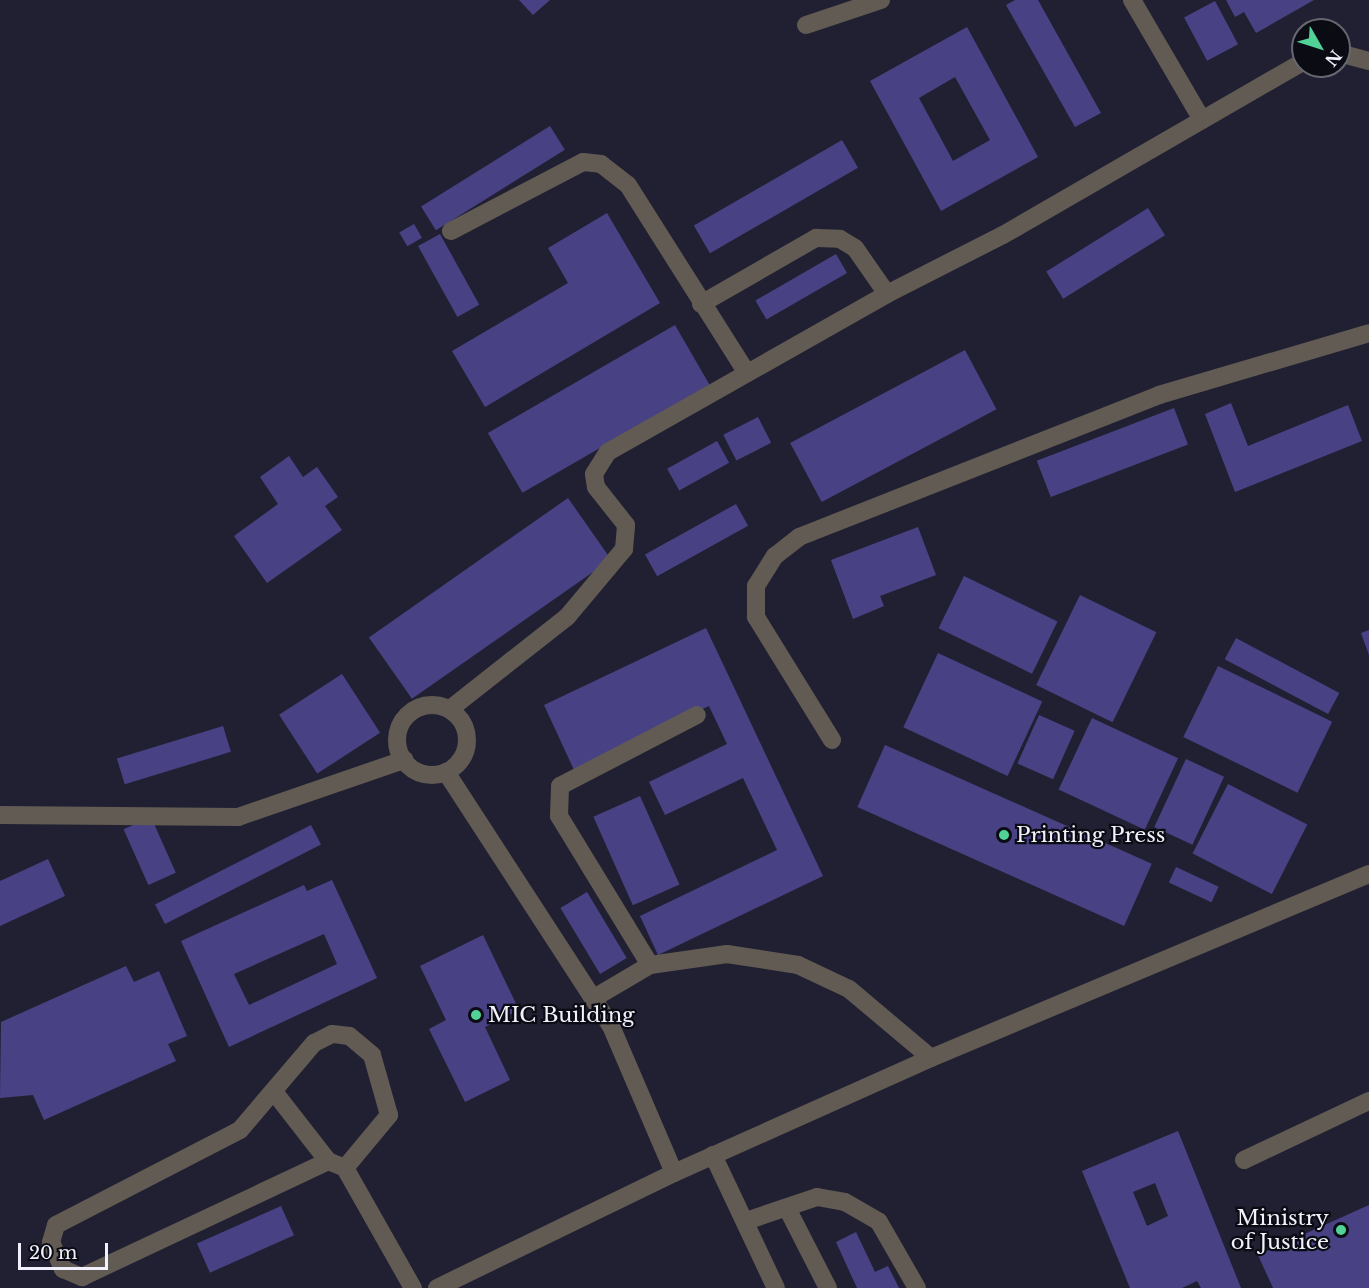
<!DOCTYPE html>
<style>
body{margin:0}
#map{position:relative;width:1369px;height:1288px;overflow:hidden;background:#212032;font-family:"Libre Baskerville",serif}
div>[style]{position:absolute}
.building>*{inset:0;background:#484285;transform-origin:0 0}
.minor>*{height:18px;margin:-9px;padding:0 9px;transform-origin:9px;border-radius:9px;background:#625b53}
.minor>.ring{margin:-9px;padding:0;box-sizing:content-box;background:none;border:18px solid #625b53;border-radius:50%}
.dots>*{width:16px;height:16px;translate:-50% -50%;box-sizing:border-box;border:3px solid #0b0b13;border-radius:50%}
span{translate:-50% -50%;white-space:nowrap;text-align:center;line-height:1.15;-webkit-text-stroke:4.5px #0b0b13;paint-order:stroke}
.poi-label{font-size:21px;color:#f0f1fd}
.left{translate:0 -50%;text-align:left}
.right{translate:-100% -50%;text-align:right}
.north{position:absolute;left:1291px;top:18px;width:60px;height:60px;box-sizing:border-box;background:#0b0b13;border:2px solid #676771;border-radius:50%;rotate:129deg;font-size:16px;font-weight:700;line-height:24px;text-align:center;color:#f0f1fd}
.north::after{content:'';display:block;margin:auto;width:21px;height:27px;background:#51d398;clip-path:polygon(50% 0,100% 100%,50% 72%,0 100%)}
.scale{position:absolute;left:18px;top:1243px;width:90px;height:27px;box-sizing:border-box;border:3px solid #f0f1fd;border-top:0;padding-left:8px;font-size:18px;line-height:21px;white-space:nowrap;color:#f0f1fd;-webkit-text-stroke:4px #0b0b13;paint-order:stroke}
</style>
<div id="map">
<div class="building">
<div style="clip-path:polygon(519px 0,550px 0,533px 15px)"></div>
<div style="clip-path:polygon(1015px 0,1038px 0,1101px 113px,1075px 127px,1006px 5px)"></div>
<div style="clip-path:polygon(1226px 0,1314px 0,1256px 33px,1244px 12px,1235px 17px)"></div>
<div style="left:1215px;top:1px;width:49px;height:35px;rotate:62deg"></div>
<div style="clip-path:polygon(evenodd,967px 27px,1038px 157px,941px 211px,870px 81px,967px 27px,955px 77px,990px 140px,953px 161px,919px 98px,955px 77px)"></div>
<div style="left:550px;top:126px;width:28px;height:152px;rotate:58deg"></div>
<div style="left:842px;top:140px;width:32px;height:171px;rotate:60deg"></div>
<div style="left:1148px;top:208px;width:32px;height:120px;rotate:58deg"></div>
<div style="clip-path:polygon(607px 213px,660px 303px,485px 407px,452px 351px,568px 283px,548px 248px)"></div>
<div style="left:414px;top:224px;width:16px;height:17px;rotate:60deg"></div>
<div style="left:440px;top:234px;width:81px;height:25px;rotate:61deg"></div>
<div style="left:836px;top:254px;width:22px;height:93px;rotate:60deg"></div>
<div style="left:675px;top:325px;width:69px;height:216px;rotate:60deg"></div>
<div style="left:965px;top:350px;width:67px;height:198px;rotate:62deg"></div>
<div style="clip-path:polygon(1231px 403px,1248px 446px,1348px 405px,1362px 441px,1235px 492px,1205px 414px)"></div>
<div style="left:1174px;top:408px;width:39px;height:147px;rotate:69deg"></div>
<div style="left:758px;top:417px;width:29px;height:39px;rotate:63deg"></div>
<div style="left:717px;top:441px;width:25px;height:57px;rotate:61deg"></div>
<div style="clip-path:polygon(289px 456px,303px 477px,317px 467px,338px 497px,325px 506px,342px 530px,267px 583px,234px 536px,278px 504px,260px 477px)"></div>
<div style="left:568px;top:498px;width:75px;height:243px;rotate:55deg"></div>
<div style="left:736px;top:504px;width:25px;height:104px;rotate:61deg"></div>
<div style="clip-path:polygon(918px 527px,936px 575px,880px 596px,884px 606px,853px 619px,831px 560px)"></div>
<div style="left:964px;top:576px;width:104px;height:58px;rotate:26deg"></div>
<div style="left:1080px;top:595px;width:85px;height:100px;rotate:26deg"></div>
<div style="clip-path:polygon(706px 628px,823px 876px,658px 955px,640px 916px,777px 850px,743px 778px,665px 815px,649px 782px,727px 744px,709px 706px,574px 770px,544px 705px)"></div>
<div style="clip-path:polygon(1369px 630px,1369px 655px,1361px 633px)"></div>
<div style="left:1236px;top:638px;width:117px;height:24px;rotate:28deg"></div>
<div style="left:938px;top:653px;width:115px;height:82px;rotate:25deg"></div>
<div style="left:1218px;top:666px;width:127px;height:79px;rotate:26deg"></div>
<div style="left:342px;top:674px;width:70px;height:75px;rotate:57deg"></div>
<div style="left:1039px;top:715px;width:39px;height:53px;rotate:24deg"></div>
<div style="left:1092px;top:718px;width:95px;height:79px;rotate:25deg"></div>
<div style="left:223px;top:726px;width:27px;height:111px;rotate:73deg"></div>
<div style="left:885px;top:745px;width:292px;height:68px;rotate:24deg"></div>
<div style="left:1186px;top:759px;width:42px;height:75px;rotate:25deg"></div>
<div style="left:1228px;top:784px;width:89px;height:78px;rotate:27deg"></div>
<div style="left:640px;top:796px;width:97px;height:51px;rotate:66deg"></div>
<div style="left:151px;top:817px;width:61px;height:30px;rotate:66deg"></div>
<div style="left:311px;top:825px;width:22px;height:175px;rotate:63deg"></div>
<div style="clip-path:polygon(48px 859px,65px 896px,0 926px,0 881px)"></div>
<div style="left:1176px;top:867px;width:47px;height:17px;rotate:25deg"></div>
<div style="clip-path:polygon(evenodd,332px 880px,377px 978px,229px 1047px,181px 941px,304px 885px,307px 891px,332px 880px,324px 934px,337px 964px,249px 1005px,234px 974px,324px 934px)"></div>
<div style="left:587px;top:892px;width:77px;height:31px;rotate:59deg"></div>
<div style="clip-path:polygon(483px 935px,519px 1010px,485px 1027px,510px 1080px,465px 1102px,429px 1029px,446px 1020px,420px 966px)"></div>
<div style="clip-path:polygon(126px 966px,134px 982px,159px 971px,187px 1036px,168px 1044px,176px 1061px,44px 1120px,33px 1095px,0 1098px,1px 1022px)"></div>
<div style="clip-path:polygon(evenodd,1178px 1131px,1241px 1288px,1201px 1288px,1197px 1281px,1182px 1288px,1130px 1288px,1082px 1171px,1178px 1131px,1155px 1183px,1168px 1216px,1147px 1226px,1133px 1192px,1155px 1183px)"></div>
<div style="clip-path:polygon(1369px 1205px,1369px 1288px,1273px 1288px,1258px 1255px)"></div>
<div style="left:281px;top:1206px;width:32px;height:92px;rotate:66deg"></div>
<div style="clip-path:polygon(856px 1232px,875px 1272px,888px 1266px,899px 1288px,857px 1288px,836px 1242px)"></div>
</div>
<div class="minor">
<div style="left:1132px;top:0;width:139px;rotate:59.7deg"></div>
<div style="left:806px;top:25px;width:79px;rotate:-18.4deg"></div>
<div style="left:1339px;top:53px;width:31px;rotate:15deg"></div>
<div style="left:451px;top:231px;width:149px;rotate:-27.6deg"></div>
<div style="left:583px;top:162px;width:18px;rotate:6deg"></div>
<div style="left:601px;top:164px;width:34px;rotate:38deg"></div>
<div style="left:628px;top:185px;width:222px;rotate:57.7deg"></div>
<div style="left:701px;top:304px;width:133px;rotate:-29.9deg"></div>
<div style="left:816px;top:238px;width:24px;rotate:2deg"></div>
<div style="left:840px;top:239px;width:17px;rotate:31deg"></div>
<div style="left:855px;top:248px;width:56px;rotate:55.2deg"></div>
<div class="ring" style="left:397px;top:705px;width:52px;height:52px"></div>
<div style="left:450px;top:709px;width:149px;rotate:-38.2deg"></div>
<div style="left:567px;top:617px;width:89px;rotate:-50deg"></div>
<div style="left:624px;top:549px;width:24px;rotate:-85deg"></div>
<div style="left:626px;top:525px;width:48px;rotate:-128.3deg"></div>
<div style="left:596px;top:487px;width:13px;rotate:-99deg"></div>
<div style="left:594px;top:474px;width:26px;rotate:-58deg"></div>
<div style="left:608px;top:452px;width:321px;rotate:-29.5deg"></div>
<div style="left:887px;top:294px;width:130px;rotate:-27deg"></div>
<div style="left:1003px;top:235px;width:346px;rotate:-30deg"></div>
<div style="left:832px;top:740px;width:145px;rotate:-121.7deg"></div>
<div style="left:756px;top:617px;width:31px;rotate:-90deg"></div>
<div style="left:756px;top:586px;width:36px;rotate:-58deg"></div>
<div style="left:775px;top:556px;width:31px;rotate:-38deg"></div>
<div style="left:799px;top:537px;width:387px;rotate:-21.5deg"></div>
<div style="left:1159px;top:395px;width:219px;rotate:-16.4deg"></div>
<div style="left:446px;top:772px;width:303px;rotate:57deg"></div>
<div style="left:611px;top:1026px;width:160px;rotate:66.8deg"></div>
<div style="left:0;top:815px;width:238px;rotate:0.5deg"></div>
<div style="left:238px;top:817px;width:176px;rotate:-19deg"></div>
<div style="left:650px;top:965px;width:175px;rotate:-121.4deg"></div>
<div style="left:559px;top:816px;width:30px;rotate:-88deg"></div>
<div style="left:560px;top:786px;width:154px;rotate:-27.4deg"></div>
<div style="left:594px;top:998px;width:65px;rotate:-30.5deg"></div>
<div style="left:650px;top:965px;width:78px;rotate:-8.1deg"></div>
<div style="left:727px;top:954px;width:72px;rotate:8.8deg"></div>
<div style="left:798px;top:965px;width:56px;rotate:25.2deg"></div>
<div style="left:849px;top:989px;width:107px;rotate:40.1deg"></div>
<div style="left:275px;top:1093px;width:86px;rotate:52.1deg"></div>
<div style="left:713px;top:1155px;width:147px;rotate:64.7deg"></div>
<div style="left:1244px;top:1160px;width:138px;rotate:-25.3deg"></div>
<div style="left:345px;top:1168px;width:69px;rotate:-50.3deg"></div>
<div style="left:389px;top:1115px;width:62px;rotate:-105.8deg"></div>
<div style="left:372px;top:1055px;width:30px;rotate:-140deg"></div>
<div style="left:349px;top:1036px;width:17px;rotate:-173deg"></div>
<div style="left:332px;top:1034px;width:20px;rotate:153deg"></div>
<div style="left:314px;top:1043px;width:114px;rotate:130.4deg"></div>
<div style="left:240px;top:1130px;width:207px;rotate:152.7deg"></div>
<div style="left:56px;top:1225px;width:18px;rotate:106deg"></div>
<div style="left:51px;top:1242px;width:30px;rotate:66deg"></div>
<div style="left:63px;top:1269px;width:21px;rotate:23deg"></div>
<div style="left:82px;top:1277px;width:272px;rotate:-25.2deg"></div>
<div style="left:328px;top:1161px;width:18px;rotate:22deg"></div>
<div style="left:345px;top:1168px;width:138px;rotate:60.5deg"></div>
<div style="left:787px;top:1208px;width:90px;rotate:62.9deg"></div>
<div style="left:746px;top:1221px;width:75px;rotate:-18.7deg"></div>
<div style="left:817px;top:1197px;width:28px;rotate:10deg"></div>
<div style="left:845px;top:1202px;width:39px;rotate:30deg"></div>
<div style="left:879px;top:1222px;width:76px;rotate:60.1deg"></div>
<div style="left:437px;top:1288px;width:263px;rotate:-25.9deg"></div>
<div style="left:674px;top:1173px;width:282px;rotate:-24.1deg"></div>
<div style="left:931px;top:1058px;width:475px;rotate:-22.8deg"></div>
</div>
<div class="dots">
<div style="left:1004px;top:835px;background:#51d398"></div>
<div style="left:476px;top:1015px;background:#51d398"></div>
<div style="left:1341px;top:1230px;background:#51d398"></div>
</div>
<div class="poi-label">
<span class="left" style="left:1016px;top:835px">Printing Press</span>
<span class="left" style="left:488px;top:1015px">MIC Building</span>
<span class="right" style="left:1329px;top:1230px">Ministry<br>of Justice</span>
</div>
<div class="north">N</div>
<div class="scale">20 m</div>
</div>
